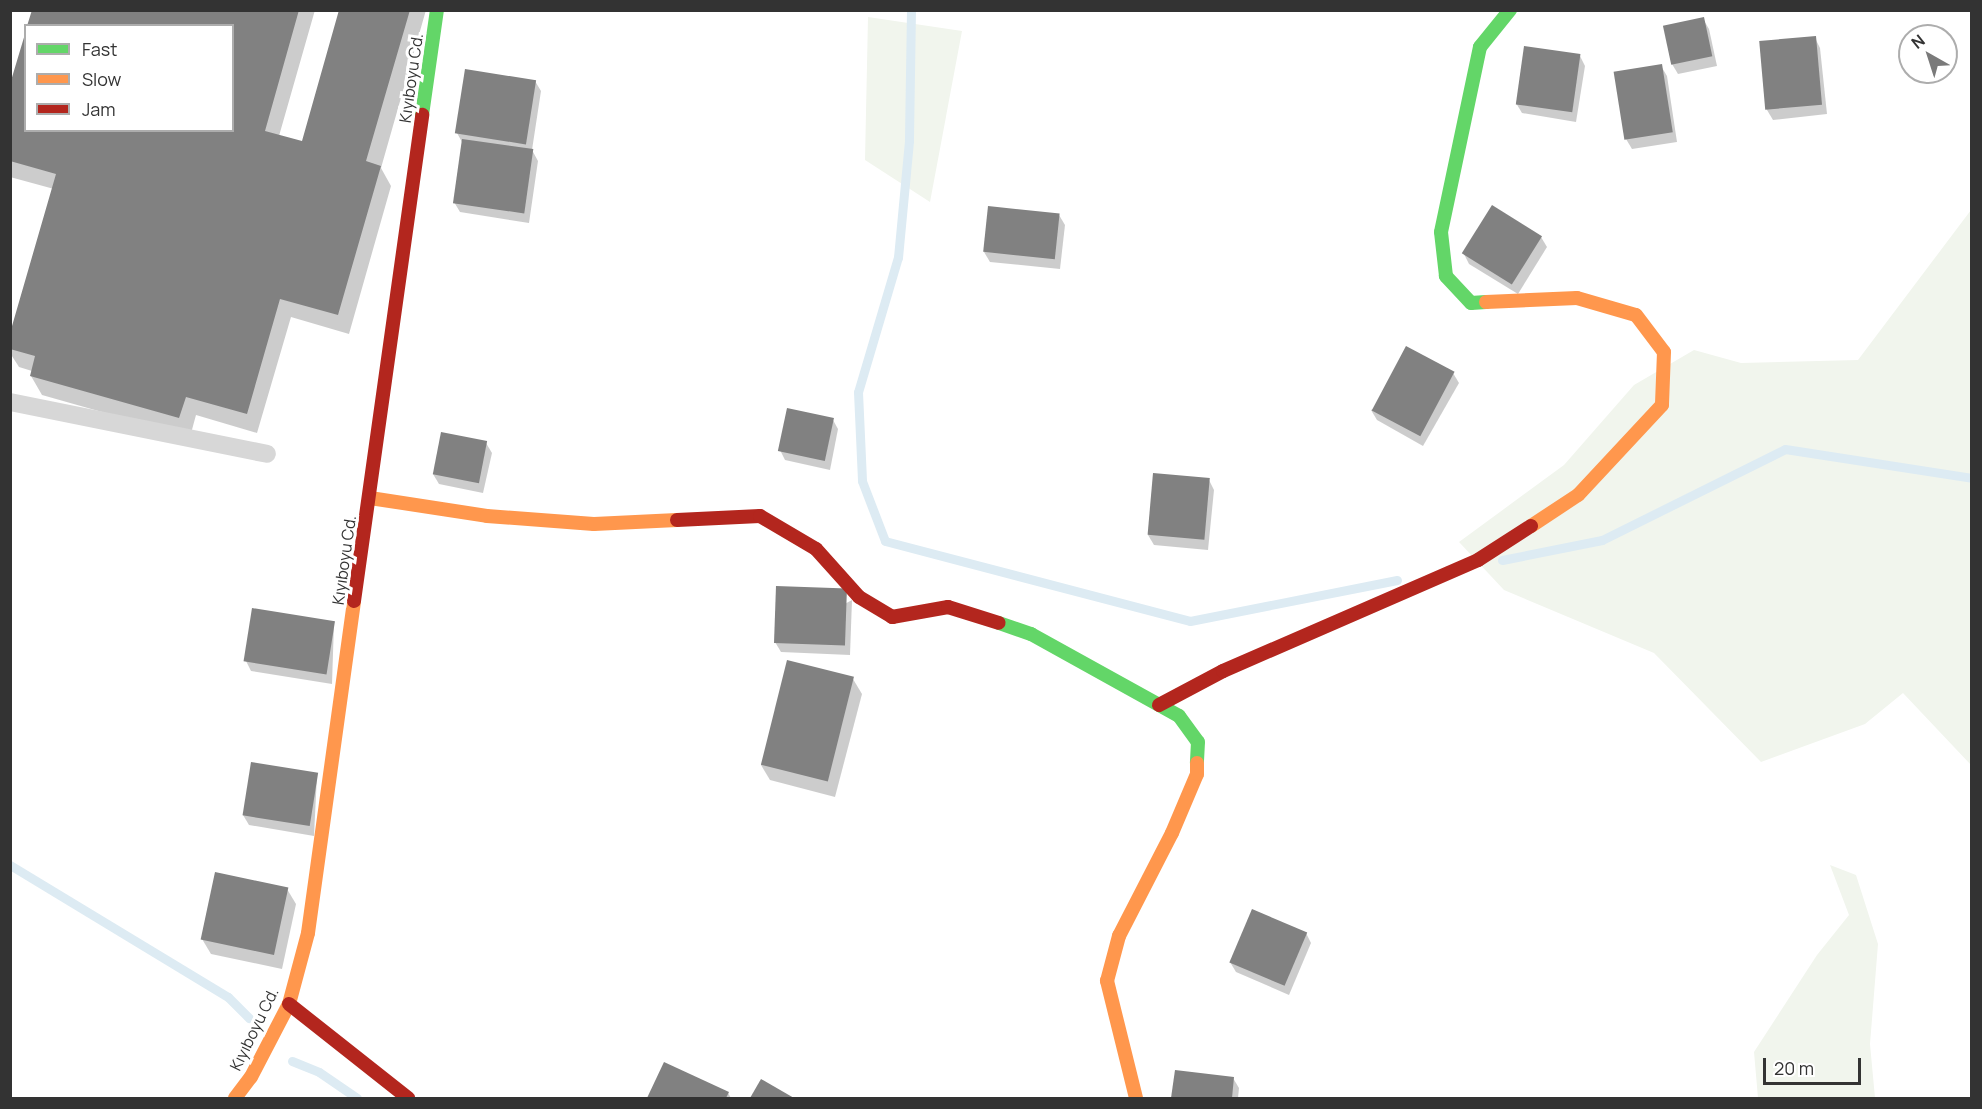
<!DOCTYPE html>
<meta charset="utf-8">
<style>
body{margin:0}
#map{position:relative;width:1982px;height:1109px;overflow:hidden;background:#fff;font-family:Manrope,sans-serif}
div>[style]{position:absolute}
.green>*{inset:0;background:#f1f5ed}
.shadow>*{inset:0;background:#0003}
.stream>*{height:9px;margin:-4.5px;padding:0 4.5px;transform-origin:4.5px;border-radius:4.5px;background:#ddebf3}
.building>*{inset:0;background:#818181;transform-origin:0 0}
.lane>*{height:18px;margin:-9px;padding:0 9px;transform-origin:9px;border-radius:9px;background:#d7d7d7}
.fast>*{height:14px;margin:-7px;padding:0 7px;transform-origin:7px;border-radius:7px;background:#63d668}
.slow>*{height:14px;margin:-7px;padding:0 7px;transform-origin:7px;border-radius:7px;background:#ff974d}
.jam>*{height:14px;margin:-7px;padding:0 7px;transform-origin:7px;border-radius:7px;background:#b3261e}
span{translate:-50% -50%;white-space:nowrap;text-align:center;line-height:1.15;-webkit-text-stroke:6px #fff;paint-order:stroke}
.street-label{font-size:16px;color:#333}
.frame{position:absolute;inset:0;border:12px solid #333;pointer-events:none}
.legend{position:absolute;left:24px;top:24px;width:210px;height:108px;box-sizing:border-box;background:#fff;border:2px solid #adadad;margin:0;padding:8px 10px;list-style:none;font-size:18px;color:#333}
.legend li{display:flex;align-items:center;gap:12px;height:30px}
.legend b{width:30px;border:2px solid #adadad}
.north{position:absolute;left:1898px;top:24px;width:60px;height:60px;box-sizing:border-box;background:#fff;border:2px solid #adadad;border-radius:50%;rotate:321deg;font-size:16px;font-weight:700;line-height:24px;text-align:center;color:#333}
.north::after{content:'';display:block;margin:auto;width:21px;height:27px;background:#7a7a7a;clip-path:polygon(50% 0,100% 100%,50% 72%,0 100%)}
.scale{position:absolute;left:1763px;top:1058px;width:98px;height:27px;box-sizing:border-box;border:3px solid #333;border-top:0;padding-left:8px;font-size:18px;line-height:21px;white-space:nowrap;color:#333;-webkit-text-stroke:4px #fff;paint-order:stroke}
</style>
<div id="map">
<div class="green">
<div style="clip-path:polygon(868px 17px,962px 31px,930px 202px,865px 160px)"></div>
<div style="clip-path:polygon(1971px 210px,1971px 765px,1903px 693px,1865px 724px,1761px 762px,1654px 653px,1504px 590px,1459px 542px,1564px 465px,1634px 385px,1694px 350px,1741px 363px,1858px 360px)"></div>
<div style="clip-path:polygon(1830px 865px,1856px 875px,1878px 944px,1870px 1044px,1875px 1098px,1758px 1098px,1754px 1052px,1817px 955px,1849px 915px)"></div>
</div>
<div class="shadow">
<div style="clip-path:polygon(33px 10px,315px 10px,279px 136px,303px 143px,341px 10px,426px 10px,381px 168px,391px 186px,349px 334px,291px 317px,257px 433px,196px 415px,190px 437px,42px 395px,31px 376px,32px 371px,19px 367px,10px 353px,10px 338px,54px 189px,10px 177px,10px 90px,26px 37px,26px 130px,232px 130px,232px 26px)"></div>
<div style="clip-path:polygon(1703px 19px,1709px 29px,1717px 66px,1678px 74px,1672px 64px)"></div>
<div style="clip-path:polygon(1815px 38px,1820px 48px,1827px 114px,1773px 120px,1767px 110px,1760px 44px)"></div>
<div style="clip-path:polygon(1580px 56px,1585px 66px,1576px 122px,1522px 113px,1516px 103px)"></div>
<div style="clip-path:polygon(1661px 66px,1667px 76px,1677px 142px,1632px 149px,1626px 139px)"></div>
<div style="clip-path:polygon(535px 81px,541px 91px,532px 150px,538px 161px,529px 223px,460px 212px,454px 202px,463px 144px,457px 133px)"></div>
<div style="clip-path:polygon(1059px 215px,1065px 225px,1060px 269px,990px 262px,984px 252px)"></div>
<div style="clip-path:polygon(1541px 237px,1547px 247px,1518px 294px,1469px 264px,1464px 254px)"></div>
<div style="clip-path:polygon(1453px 373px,1459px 383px,1423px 446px,1377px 420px,1371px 410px)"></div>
<div style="clip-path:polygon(833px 420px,838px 429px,830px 470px,785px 460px,780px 450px)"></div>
<div style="clip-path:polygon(486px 443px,492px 453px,483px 493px,439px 484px,433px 474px)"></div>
<div style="clip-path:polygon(1209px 480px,1214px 490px,1208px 550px,1154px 545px,1148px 535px)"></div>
<div style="clip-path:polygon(852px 600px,850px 655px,781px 652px,775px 642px)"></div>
<div style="clip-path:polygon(334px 623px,332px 684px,251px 671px,246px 661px)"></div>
<div style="clip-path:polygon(853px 679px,862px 694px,835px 797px,770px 780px,761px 765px)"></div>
<div style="clip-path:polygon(317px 775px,314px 836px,249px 825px,243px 815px)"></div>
<div style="clip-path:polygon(287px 889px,296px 904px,282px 969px,211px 954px,202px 939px)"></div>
<div style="clip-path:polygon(1306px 933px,1311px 943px,1289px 995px,1236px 972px,1230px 962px)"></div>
<div style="clip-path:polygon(665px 1064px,728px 1093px,731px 1098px,648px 1098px)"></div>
<div style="clip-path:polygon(1176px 1072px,1233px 1078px,1239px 1088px,1238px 1098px,1173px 1098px)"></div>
<div style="clip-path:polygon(762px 1081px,791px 1098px,751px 1098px)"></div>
</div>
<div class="stream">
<div style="left:911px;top:10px;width:131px;rotate:90.9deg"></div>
<div style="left:909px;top:141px;width:117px;rotate:95.4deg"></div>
<div style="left:898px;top:257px;width:141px;rotate:106.5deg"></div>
<div style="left:858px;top:392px;width:89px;rotate:87.4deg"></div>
<div style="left:862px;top:481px;width:64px;rotate:69deg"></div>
<div style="left:885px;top:541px;width:315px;rotate:14.7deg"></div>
<div style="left:1190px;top:621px;width:211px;rotate:-11.2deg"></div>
<div style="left:1502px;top:560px;width:102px;rotate:-11.3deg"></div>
<div style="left:1602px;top:540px;width:204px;rotate:-26.4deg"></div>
<div style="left:1785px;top:449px;width:189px;rotate:8.8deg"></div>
<div style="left:10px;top:865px;width:255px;rotate:31.2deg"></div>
<div style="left:228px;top:997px;width:30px;rotate:45deg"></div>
<div style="left:292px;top:1061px;width:29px;rotate:22deg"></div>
<div style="left:319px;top:1072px;width:46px;rotate:34.4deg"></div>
</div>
<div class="building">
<div style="clip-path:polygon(32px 10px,299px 10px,265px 131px,302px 141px,339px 10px,410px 10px,366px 161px,381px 166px,338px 315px,280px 299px,247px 414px,186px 397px,179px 418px,30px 376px,35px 356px,10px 349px,10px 333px,56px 174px,10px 161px,10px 84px,25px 34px,26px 130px,232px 130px,232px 26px,27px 26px)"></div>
<div style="left:1704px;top:17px;width:40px;height:42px;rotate:78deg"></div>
<div style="left:1816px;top:36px;width:69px;height:57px;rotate:85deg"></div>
<div style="left:1524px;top:46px;width:57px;height:59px;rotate:8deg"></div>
<div style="left:1662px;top:64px;width:69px;height:49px;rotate:81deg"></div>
<div style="left:465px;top:69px;width:72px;height:65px;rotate:9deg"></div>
<div style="left:462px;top:139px;width:72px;height:65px;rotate:8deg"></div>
<div style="left:1492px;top:205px;width:59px;height:57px;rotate:32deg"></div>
<div style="left:988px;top:206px;width:72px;height:46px;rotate:6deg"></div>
<div style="left:1406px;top:346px;width:55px;height:73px;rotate:28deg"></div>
<div style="left:787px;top:408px;width:48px;height:44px;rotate:12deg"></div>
<div style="left:441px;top:432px;width:47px;height:43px;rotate:11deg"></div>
<div style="left:1153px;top:473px;width:57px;height:62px;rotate:5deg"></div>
<div style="left:776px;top:586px;width:71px;height:57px;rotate:2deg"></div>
<div style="left:252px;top:608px;width:84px;height:54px;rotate:9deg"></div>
<div style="left:787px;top:660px;width:69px;height:108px;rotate:14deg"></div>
<div style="left:251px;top:762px;width:68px;height:54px;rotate:9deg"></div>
<div style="left:215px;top:872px;width:75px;height:69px;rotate:12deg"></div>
<div style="left:1252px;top:909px;width:60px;height:58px;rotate:23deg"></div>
<div style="clip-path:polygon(664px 1062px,729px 1092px,726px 1098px,647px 1098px)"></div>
<div style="clip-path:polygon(1175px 1070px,1234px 1077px,1232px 1098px,1171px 1098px)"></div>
<div style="clip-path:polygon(761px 1079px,794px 1098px,750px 1098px)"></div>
</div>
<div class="lane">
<div style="left:10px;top:402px;width:262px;rotate:11.4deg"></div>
</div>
<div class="fast">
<div style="left:422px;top:115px;width:106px;rotate:-81.9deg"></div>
<div style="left:1486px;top:302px;width:15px;rotate:176deg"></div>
<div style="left:1471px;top:303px;width:37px;rotate:-133deg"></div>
<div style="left:1446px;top:276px;width:44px;rotate:-96.5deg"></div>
<div style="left:1441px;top:232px;width:189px;rotate:-78.1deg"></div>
<div style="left:1480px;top:47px;width:48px;rotate:-51deg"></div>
<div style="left:999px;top:623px;width:34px;rotate:19deg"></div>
<div style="left:1031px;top:634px;width:169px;rotate:29deg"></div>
<div style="left:1179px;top:716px;width:32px;rotate:54deg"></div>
<div style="left:1198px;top:742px;width:21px;rotate:93deg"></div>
</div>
<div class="slow">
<div style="left:1486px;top:302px;width:91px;rotate:-2.5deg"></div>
<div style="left:1577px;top:298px;width:61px;rotate:16.1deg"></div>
<div style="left:1636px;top:315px;width:46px;rotate:52.9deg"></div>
<div style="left:1664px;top:352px;width:53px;rotate:92.2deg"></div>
<div style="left:1662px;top:405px;width:123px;rotate:133deg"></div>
<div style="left:1578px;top:495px;width:56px;rotate:146.6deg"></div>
<div style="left:370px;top:498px;width:118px;rotate:8.7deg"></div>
<div style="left:487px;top:516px;width:107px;rotate:4.3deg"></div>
<div style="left:594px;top:524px;width:83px;rotate:-2.8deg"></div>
<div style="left:235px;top:1098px;width:26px;rotate:-53deg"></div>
<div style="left:251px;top:1077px;width:82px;rotate:-62.5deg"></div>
<div style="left:289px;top:1004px;width:73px;rotate:-75deg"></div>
<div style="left:308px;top:933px;width:335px;rotate:-82.1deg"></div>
<div style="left:1136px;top:1098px;width:121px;rotate:-103.9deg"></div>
<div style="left:1107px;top:981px;width:47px;rotate:-75.1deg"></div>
<div style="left:1119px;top:936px;width:116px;rotate:-62.8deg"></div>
<div style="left:1172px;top:833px;width:64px;rotate:-67deg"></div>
<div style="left:1197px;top:774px;width:11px;rotate:-90deg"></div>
</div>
<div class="jam">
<div style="left:677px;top:520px;width:83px;rotate:-2.8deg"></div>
<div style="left:760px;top:516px;width:65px;rotate:30.5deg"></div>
<div style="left:816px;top:549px;width:64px;rotate:48.1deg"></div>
<div style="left:859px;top:597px;width:39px;rotate:31deg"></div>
<div style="left:892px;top:617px;width:57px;rotate:-10.1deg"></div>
<div style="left:948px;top:607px;width:53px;rotate:17.4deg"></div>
<div style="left:354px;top:601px;width:491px;rotate:-82deg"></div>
<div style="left:1159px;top:705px;width:72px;rotate:-28deg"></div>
<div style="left:1223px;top:671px;width:278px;rotate:-23.5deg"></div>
<div style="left:1478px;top:560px;width:63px;rotate:-32.7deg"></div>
<div style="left:289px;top:1004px;width:152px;rotate:38.3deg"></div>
</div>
<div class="street-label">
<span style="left:411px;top:78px;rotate:-82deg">Kıyıboyu Cd.</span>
<span style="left:344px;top:560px;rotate:-82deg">Kıyıboyu Cd.</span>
<span style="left:254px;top:1029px;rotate:-64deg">Kıyıboyu Cd.</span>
</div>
<div class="frame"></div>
<ul class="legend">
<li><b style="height:8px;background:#63d668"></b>Fast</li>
<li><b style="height:8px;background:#ff974d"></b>Slow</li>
<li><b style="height:8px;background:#b3261e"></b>Jam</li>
</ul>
<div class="north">N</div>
<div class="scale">20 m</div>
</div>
